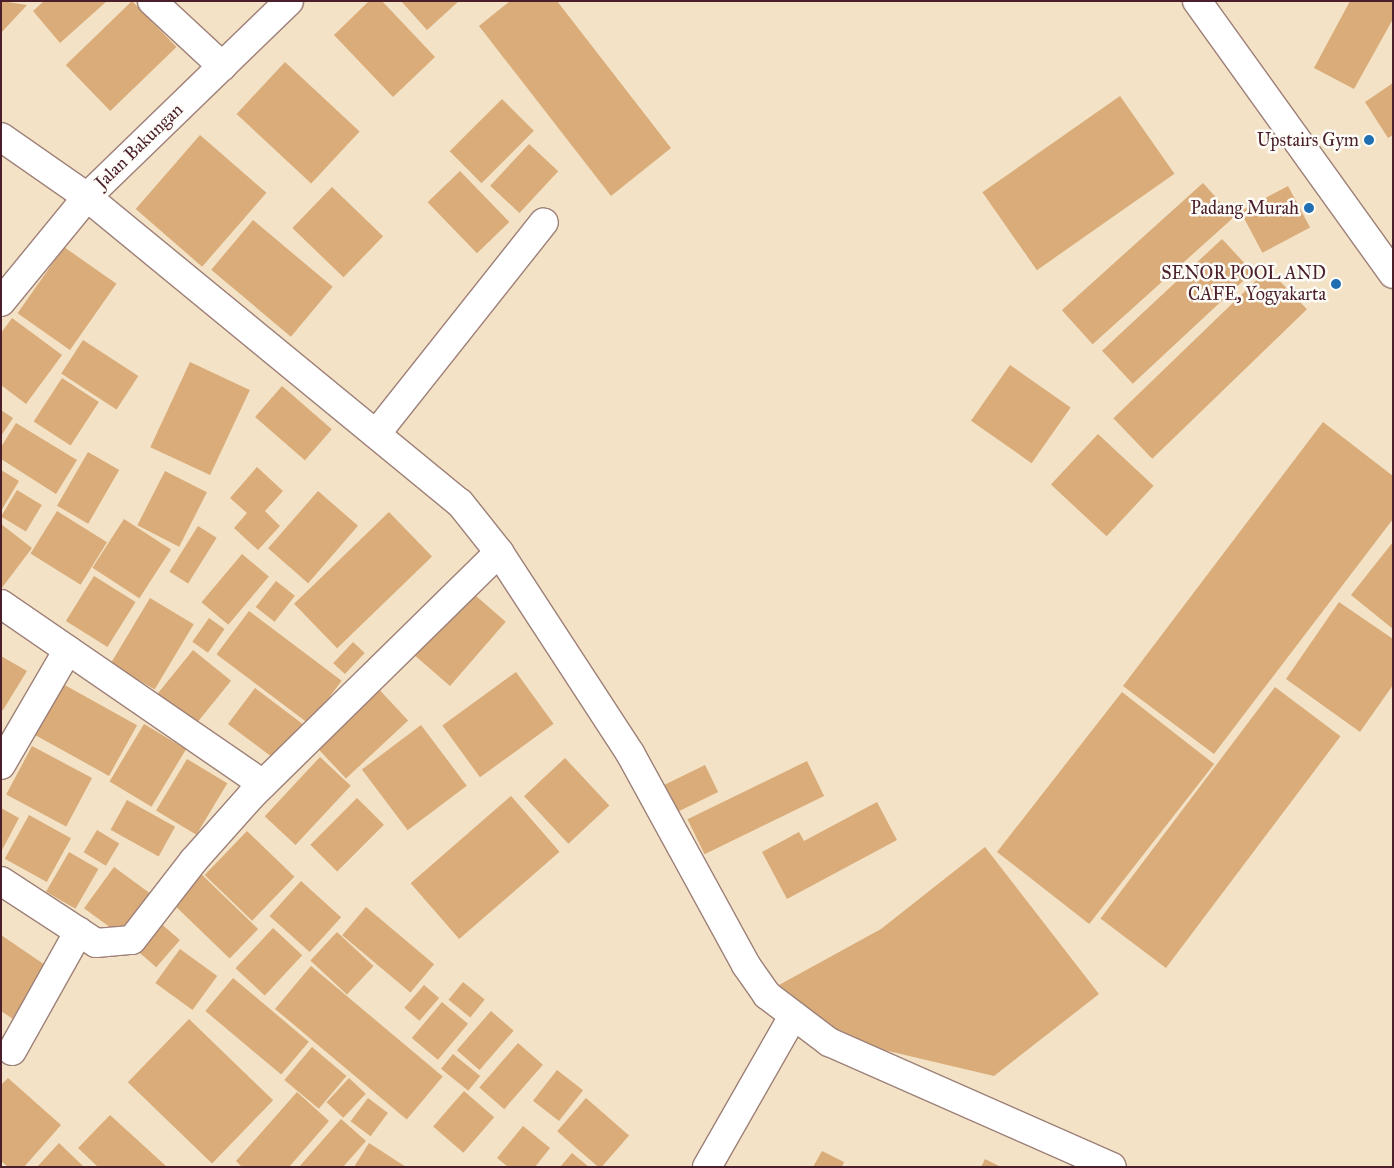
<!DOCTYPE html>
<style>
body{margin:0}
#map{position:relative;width:1394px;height:1168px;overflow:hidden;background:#f3e2c6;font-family:"IM FELL Great Primer",serif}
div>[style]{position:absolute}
.building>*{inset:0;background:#d9ac79;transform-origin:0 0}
.roads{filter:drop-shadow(1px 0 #9e8078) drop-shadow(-1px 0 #9e8078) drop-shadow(0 1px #9e8078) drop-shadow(0 -1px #9e8078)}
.minor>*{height:28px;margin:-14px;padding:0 14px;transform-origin:14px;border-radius:14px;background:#fff}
.major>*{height:28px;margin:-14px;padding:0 14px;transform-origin:14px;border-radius:14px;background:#fff}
.dots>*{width:14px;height:14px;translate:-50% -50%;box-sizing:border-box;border:2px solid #fdfcf7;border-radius:50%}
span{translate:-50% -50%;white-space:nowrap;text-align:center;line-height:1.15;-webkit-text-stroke:5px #fdfcf7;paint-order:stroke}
.poi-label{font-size:18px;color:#4a1f2b}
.right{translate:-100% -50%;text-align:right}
.street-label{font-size:18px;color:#4a1f2b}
.frame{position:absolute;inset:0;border:2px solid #4a1f2b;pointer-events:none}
</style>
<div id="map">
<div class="building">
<div style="clip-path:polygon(1px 1px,27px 5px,1px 33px)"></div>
<div style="clip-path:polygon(44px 1px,107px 1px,60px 43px,33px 11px)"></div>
<div style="left:132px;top:1px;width:64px;height:92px;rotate:46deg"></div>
<div style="clip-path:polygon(369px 1px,382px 1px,435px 57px,393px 97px,334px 35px)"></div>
<div style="clip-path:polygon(401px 1px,459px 1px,427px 30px)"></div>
<div style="clip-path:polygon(510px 1px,557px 1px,671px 148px,611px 196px,479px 26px)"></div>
<div style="clip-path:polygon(1350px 1px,1393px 1px,1393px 19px,1354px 89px,1314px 68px)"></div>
<div style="left:285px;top:62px;width:102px;height:71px;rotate:43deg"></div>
<div style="clip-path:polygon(1393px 83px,1393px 135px,1388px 138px,1365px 102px)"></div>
<div style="left:1120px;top:96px;width:95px;height:168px;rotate:55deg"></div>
<div style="left:502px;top:99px;width:45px;height:74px;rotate:45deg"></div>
<div style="left:200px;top:135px;width:88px;height:98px;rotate:41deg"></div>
<div style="left:529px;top:144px;width:40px;height:57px;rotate:43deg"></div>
<div style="left:460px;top:171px;width:71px;height:45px;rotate:46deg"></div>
<div style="left:1203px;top:183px;width:46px;height:190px;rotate:48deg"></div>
<div style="left:1288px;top:186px;width:47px;height:54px;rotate:62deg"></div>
<div style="left:332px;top:187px;width:71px;height:57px;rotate:44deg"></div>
<div style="left:253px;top:220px;width:104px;height:65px;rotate:40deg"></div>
<div style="left:1222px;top:239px;width:45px;height:164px;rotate:47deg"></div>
<div style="left:64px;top:247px;width:64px;height:81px;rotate:35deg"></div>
<div style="left:1268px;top:269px;width:56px;height:215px;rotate:46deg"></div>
<div style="clip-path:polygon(12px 318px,62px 355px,26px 404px,1px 385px,1px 333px)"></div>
<div style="left:83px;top:340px;width:66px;height:40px;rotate:33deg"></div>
<div style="left:190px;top:362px;width:66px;height:94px;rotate:25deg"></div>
<div style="left:1010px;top:365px;width:74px;height:68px;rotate:35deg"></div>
<div style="left:62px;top:378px;width:44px;height:52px;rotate:33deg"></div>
<div style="left:282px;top:386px;width:66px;height:41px;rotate:41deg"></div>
<div style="clip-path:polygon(1px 410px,13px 418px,1px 436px)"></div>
<div style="clip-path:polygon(1323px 422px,1393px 476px,1393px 519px,1214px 754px,1123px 686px)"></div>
<div style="clip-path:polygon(16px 423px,77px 460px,56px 494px,1px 459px,1px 447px)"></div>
<div style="left:1098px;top:434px;width:76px;height:69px;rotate:43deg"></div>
<div style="left:88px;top:452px;width:36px;height:62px;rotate:30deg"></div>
<div style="clip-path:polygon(257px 467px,283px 491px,265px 511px,280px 526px,258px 550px,234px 528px,247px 513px,230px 498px)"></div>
<div style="clip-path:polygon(1px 470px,19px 481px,1px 511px)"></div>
<div style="left:165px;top:471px;width:47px;height:61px;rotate:27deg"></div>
<div style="left:17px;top:490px;width:29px;height:31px;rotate:31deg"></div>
<div style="left:318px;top:491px;width:53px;height:76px;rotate:41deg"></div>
<div style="left:57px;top:511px;width:59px;height:50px;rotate:32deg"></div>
<div style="left:389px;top:512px;width:62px;height:132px;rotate:46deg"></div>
<div style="left:124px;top:519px;width:56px;height:58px;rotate:33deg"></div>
<div style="clip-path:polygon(1px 524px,32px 548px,1px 589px)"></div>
<div style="left:198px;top:526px;width:22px;height:54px;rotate:32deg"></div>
<div style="clip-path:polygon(1393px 542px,1393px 629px,1351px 595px)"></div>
<div style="left:242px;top:554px;width:35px;height:63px;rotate:40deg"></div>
<div style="left:94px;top:576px;width:49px;height:53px;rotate:32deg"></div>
<div style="left:276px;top:581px;width:24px;height:33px;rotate:38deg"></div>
<div style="left:468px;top:589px;width:50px;height:85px;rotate:41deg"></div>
<div style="left:150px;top:598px;width:51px;height:76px;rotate:31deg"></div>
<div style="clip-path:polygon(1339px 602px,1393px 639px,1393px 685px,1360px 732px,1286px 679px)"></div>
<div style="left:249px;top:611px;width:116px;height:54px;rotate:37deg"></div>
<div style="left:209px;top:618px;width:19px;height:29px;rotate:35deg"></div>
<div style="left:353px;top:642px;width:16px;height:29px;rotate:43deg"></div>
<div style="left:193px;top:650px;width:49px;height:56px;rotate:39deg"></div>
<div style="clip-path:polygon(1px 656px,27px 671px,3px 710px,1px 710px)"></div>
<div style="left:516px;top:672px;width:64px;height:91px;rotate:54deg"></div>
<div style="left:61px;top:683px;width:87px;height:58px;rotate:29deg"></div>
<div style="left:374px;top:684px;width:50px;height:85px;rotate:47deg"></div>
<div style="left:1275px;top:687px;width:82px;height:290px;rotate:37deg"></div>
<div style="left:255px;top:688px;width:63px;height:45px;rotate:37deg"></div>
<div style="left:1122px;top:692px;width:117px;height:203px;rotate:38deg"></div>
<div style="left:144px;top:724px;width:49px;height:67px;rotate:31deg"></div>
<div style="left:421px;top:725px;width:76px;height:74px;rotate:53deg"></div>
<div style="left:32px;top:746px;width:68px;height:55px;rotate:28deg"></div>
<div style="left:320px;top:757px;width:42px;height:81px;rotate:43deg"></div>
<div style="left:565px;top:758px;width:65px;height:56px;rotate:47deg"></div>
<div style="left:187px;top:759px;width:47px;height:60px;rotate:31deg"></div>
<div style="left:807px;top:761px;width:39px;height:133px;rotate:64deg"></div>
<div style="left:705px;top:765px;width:30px;height:50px;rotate:64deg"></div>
<div style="left:511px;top:796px;width:74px;height:133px;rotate:49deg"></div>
<div style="left:357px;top:798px;width:38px;height:66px;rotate:45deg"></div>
<div style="left:127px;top:800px;width:55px;height:34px;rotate:29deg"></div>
<div style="clip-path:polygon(877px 802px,897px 840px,787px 899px,762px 852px,799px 832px,804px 841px)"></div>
<div style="clip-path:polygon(1px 808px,19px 818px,1px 852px)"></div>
<div style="left:29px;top:815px;width:48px;height:50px;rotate:29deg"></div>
<div style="left:97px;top:830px;width:26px;height:26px;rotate:31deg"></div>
<div style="left:247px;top:831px;width:66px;height:61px;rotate:44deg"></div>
<div style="clip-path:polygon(985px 847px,1099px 994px,994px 1076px,850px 1042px,779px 985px,881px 929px)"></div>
<div style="left:69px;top:852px;width:34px;height:46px;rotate:30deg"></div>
<div style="left:114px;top:867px;width:47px;height:51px;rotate:36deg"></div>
<div style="left:197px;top:870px;width:85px;height:41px;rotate:44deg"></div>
<div style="left:301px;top:881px;width:54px;height:47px;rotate:42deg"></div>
<div style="left:366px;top:907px;width:89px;height:37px;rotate:40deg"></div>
<div style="left:158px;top:921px;width:29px;height:36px;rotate:41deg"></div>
<div style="left:273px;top:928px;width:40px;height:55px;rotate:43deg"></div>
<div style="left:337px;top:932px;width:50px;height:39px;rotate:43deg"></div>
<div style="clip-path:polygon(1px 935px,48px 967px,13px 1019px,1px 1011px)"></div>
<div style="left:180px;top:949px;width:46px;height:42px;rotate:36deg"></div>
<div style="left:311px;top:966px;width:172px;height:56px;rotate:40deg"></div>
<div style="left:233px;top:978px;width:99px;height:43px;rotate:40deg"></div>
<div style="left:463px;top:982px;width:28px;height:23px;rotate:39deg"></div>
<div style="left:424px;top:985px;width:20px;height:30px;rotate:41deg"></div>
<div style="left:442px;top:1002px;width:34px;height:47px;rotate:40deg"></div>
<div style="left:491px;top:1011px;width:30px;height:52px;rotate:41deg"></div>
<div style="left:189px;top:1019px;width:117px;height:88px;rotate:44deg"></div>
<div style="left:518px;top:1043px;width:33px;height:59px;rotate:41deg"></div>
<div style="left:312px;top:1047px;width:45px;height:43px;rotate:40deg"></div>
<div style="left:453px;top:1054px;width:35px;height:19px;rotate:39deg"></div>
<div style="left:557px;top:1070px;width:33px;height:39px;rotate:38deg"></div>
<div style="clip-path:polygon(8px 1078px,61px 1125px,24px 1167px,8px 1167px,1px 1161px,1px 1085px)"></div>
<div style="left:349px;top:1078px;width:23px;height:33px;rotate:43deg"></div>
<div style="left:464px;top:1091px;width:40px;height:47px;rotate:41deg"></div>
<div style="clip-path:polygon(297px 1092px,329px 1121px,289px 1167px,242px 1167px,236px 1161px)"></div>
<div style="left:368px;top:1098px;width:25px;height:29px;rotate:37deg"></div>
<div style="left:586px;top:1098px;width:57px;height:44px;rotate:41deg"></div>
<div style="clip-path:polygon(110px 1115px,167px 1167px,98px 1167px,78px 1148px)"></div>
<div style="clip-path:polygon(341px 1119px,366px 1141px,343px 1167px,299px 1167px)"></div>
<div style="clip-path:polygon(523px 1126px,550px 1148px,535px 1167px,508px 1167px,497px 1158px)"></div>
<div style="clip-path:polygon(59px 1143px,84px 1167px,37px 1167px)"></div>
<div style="clip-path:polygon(369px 1143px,406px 1167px,354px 1167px)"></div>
<div style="clip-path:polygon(822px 1151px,844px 1162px,842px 1167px,813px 1167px)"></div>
<div style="clip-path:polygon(572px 1153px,589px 1167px,560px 1167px)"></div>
<div style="clip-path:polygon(985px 1159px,1001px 1167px,981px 1167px)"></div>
</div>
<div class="roads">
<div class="minor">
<div style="left:152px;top:1px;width:96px;rotate:42.9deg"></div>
<div style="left:87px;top:197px;width:482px;rotate:39.4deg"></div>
<div style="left:460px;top:503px;width:63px;rotate:51.5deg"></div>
<div style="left:499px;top:552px;width:240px;rotate:56.9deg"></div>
<div style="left:630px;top:753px;width:242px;rotate:61.3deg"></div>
<div style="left:746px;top:965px;width:37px;rotate:55deg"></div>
<div style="left:767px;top:995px;width:78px;rotate:37.2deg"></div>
<div style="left:829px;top:1042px;width:309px;rotate:23.8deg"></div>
<div style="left:376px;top:434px;width:270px;rotate:-51.6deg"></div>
<div style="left:1px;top:604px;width:318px;rotate:34.5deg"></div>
<div style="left:1px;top:765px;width:133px;rotate:-59.8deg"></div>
<div style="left:1px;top:881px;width:113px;rotate:33.1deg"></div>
<div style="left:96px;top:943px;width:36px;rotate:-5deg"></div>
<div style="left:132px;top:940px;width:101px;rotate:-52.2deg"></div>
<div style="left:194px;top:860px;width:87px;rotate:-48.3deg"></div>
<div style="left:252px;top:795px;width:346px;rotate:-44.5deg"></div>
<div style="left:12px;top:1051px;width:137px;rotate:-60.8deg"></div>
<div style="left:707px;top:1167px;width:172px;rotate:-60.3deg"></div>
</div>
<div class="major">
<div style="left:1197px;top:1px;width:336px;rotate:54.3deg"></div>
<div style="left:1px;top:137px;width:105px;rotate:34.9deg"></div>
<div style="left:1px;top:302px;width:136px;rotate:-50.7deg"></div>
<div style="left:87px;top:197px;width:281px;rotate:-44.1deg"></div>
</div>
</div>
<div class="dots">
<div style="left:1369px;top:140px;background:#1f6fb2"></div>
<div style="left:1309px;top:208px;background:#1f6fb2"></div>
<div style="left:1336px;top:284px;background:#1f6fb2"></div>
</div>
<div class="poi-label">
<span class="right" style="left:1359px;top:140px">Upstairs Gym</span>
<span class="right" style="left:1299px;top:208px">Padang Murah</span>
<span class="right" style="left:1326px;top:284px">SENOR POOL AND<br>CAFE, Yogyakarta</span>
</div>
<div class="street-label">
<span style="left:139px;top:146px;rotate:-44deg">Jalan Bakungan</span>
</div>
<div class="frame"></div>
</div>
